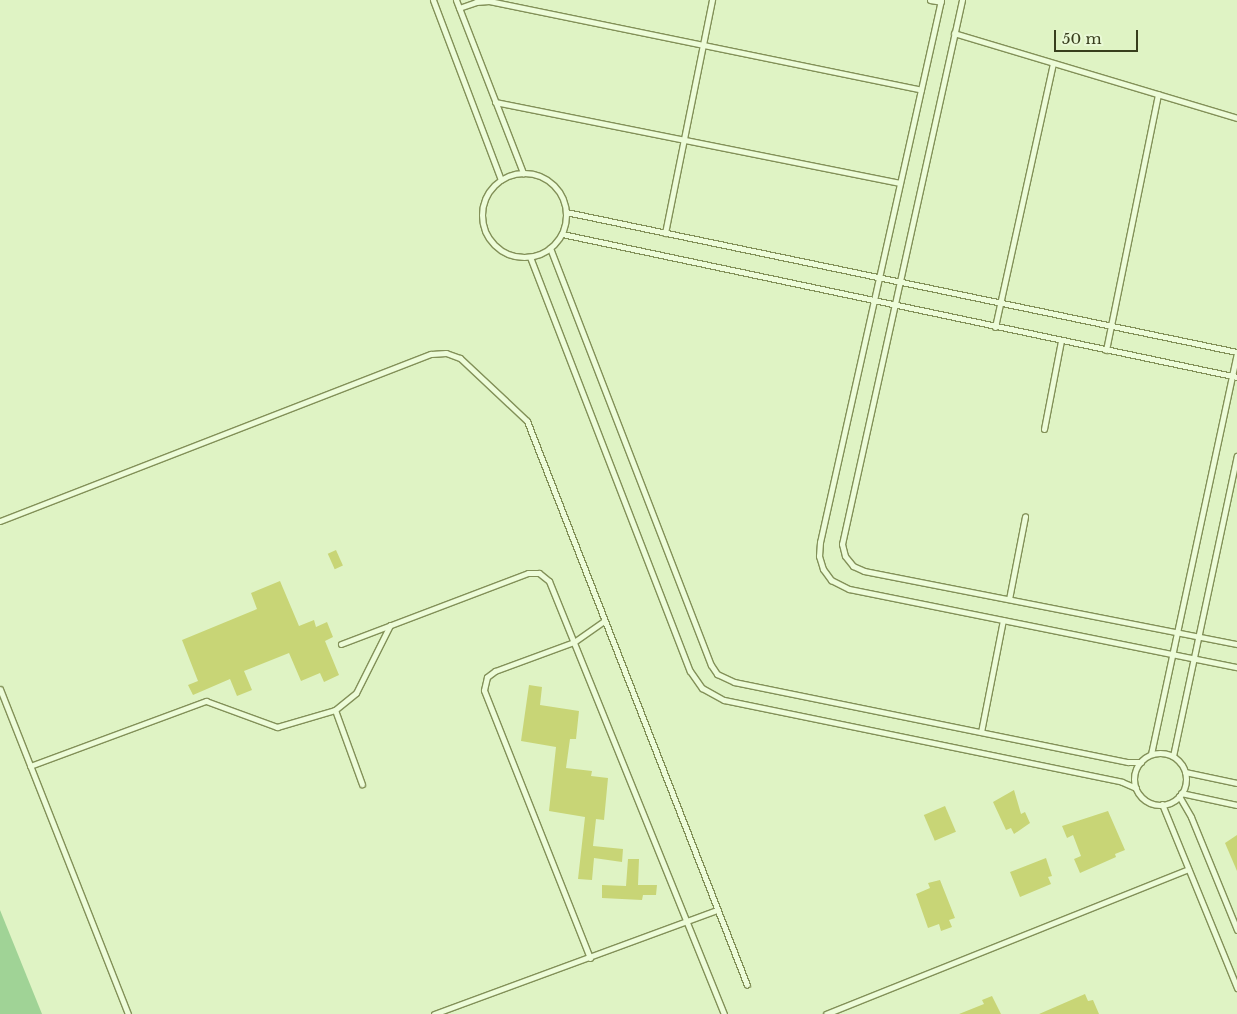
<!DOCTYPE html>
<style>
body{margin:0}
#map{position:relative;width:1237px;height:1014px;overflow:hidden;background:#dff3c4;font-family:"Libre Baskerville",serif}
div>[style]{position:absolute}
.green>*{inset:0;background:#a0d396}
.building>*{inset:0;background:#c8d576;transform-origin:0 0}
.roads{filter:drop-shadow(1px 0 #829058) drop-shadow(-1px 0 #829058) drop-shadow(0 1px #829058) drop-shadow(0 -1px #829058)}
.service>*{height:5px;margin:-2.5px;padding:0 2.5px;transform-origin:2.5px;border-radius:2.5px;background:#edfcd9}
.service>.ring{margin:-2.5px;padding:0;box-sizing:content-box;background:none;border:5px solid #edfcd9;border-radius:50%}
span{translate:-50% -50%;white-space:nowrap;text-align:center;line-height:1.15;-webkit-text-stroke:5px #e9f9d5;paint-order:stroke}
.scale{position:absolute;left:1054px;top:30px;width:84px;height:22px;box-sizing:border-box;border:2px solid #383e1d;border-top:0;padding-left:6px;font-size:15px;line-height:18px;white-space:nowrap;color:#383e1d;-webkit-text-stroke:4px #e9f9d5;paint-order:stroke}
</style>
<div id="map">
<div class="green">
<div style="clip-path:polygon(0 910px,42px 1014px,0 1014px)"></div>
</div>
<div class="building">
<div style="left:336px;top:550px;width:17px;height:9px;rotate:66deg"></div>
<div style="clip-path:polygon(280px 581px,299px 626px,314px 620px,316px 627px,327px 622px,333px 637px,325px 641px,339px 675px,324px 682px,320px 673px,301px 681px,289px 653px,244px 671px,252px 690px,237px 696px,230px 679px,193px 695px,188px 685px,198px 681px,182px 640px,257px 609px,251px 593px)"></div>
<div style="clip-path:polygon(529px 685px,542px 687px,540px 705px,579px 711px,576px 739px,570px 739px,566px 768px,592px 771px,591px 776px,608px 778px,604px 820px,596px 819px,593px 846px,623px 849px,622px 862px,594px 858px,592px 880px,578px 879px,585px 817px,549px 811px,556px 747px,521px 741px)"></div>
<div style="clip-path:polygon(1014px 790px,1021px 814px,1025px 812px,1030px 823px,1014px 834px,1011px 828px,1006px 830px,993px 802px)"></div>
<div style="left:945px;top:806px;width:28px;height:23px;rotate:67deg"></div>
<div style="clip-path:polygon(1108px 811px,1125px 850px,1115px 854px,1116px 857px,1080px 873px,1074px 859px,1081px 856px,1073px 835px,1067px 838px,1062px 826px)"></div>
<div style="clip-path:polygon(1237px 835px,1237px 871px,1225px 843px)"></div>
<div style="clip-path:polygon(1046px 858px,1052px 876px,1048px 877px,1051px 884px,1020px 897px,1010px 872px)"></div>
<div style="clip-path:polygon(628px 859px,639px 859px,638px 885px,657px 885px,656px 895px,643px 895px,642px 900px,602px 898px,602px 885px,626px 886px)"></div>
<div style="clip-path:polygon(940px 880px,955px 918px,949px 920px,952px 927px,941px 931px,939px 924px,928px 928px,916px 894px,930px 888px,928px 883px)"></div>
<div style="clip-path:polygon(1085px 994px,1088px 1001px,1093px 1000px,1099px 1014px,1039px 1014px)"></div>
<div style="clip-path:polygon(992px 996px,1001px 1014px,959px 1014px,984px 1004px,982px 1000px)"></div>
</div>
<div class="roads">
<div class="service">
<div style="left:433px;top:0;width:192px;rotate:69.3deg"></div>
<div style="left:456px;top:0;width:186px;rotate:68.8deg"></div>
<div style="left:930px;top:0;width:11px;rotate:10deg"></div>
<div style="left:941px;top:0;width:555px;rotate:102.58deg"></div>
<div style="left:820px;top:542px;width:14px;rotate:94deg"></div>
<div style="left:819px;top:556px;width:14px;rotate:73deg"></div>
<div style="left:823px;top:569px;width:14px;rotate:54deg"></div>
<div style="left:831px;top:580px;width:20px;rotate:27deg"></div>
<div style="left:849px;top:589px;width:396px;rotate:11.4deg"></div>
<div style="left:962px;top:0;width:557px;rotate:102.44deg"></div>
<div style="left:842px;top:544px;width:12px;rotate:76deg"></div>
<div style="left:845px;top:556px;width:13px;rotate:51deg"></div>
<div style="left:853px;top:566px;width:12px;rotate:24deg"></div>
<div style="left:864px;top:571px;width:380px;rotate:11.1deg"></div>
<div style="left:459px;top:8px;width:18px;rotate:-19deg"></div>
<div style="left:476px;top:2px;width:13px;rotate:-4deg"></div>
<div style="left:489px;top:1px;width:441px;rotate:11.6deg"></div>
<div style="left:954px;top:33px;width:295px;rotate:16.7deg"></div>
<div style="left:495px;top:102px;width:413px;rotate:11.3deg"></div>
<div class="ring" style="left:482px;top:173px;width:79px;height:79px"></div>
<div style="left:566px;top:212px;width:685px;rotate:11.79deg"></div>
<div style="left:665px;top:233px;width:238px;rotate:-78.6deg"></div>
<div style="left:562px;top:234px;width:690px;rotate:11.96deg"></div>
<div style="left:550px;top:248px;width:447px;rotate:68.9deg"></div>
<div style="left:711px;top:665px;width:11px;rotate:56deg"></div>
<div style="left:717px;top:674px;width:19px;rotate:25deg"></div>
<div style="left:734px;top:682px;width:402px;rotate:11.5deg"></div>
<div style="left:1128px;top:762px;width:13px"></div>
<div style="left:530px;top:257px;width:444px;rotate:68.9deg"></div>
<div style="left:690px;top:671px;width:21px;rotate:55deg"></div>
<div style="left:702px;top:688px;width:25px;rotate:29deg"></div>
<div style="left:724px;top:700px;width:406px;rotate:11.6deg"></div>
<div style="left:1122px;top:782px;width:15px;rotate:23deg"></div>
<div style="left:995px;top:327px;width:270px;rotate:-77.6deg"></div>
<div style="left:1106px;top:350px;width:261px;rotate:-78.5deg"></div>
<div style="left:1044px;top:429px;width:90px;rotate:-79.1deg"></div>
<div style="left:0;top:521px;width:462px;rotate:-21.2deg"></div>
<div style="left:431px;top:354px;width:15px;rotate:-4deg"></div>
<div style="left:446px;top:353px;width:15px;rotate:20deg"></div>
<div style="left:460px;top:358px;width:92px;rotate:43.2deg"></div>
<div style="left:527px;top:421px;width:605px;rotate:68.69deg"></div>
<div style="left:1009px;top:599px;width:84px;rotate:-79deg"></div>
<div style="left:341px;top:644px;width:200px;rotate:-20.8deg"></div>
<div style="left:528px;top:573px;width:11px"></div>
<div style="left:539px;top:573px;width:13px;rotate:39deg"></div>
<div style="left:549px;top:581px;width:467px;rotate:68deg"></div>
<div style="left:0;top:689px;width:349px;rotate:68.5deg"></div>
<div style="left:335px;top:710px;width:79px;rotate:70deg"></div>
<div style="left:981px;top:732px;width:114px;rotate:-78.9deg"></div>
<div class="ring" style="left:1134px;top:753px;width:47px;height:47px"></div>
<div style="left:1151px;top:754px;width:410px;rotate:-77.9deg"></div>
<div style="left:1173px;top:756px;width:307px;rotate:-78deg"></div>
<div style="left:30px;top:766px;width:188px;rotate:-20.3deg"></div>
<div style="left:206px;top:701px;width:76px;rotate:20.1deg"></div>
<div style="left:277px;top:727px;width:60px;rotate:-16.3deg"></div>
<div style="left:335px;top:710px;width:27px;rotate:-39deg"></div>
<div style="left:356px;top:693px;width:76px;rotate:-63.4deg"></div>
<div style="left:1185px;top:772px;width:53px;rotate:11.9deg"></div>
<div style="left:1181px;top:793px;width:57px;rotate:12.1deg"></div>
<div style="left:1179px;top:796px;width:24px;rotate:60deg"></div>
<div style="left:1191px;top:817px;width:122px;rotate:67.8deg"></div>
<div style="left:1162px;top:804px;width:199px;rotate:67.8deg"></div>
<div style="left:590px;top:958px;width:288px;rotate:-111.6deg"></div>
<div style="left:484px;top:690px;width:13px;rotate:-77deg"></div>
<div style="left:487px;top:677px;width:10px;rotate:-37deg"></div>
<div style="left:495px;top:671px;width:84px;rotate:-20.2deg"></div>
<div style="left:574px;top:642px;width:37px;rotate:-35deg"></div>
<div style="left:434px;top:1014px;width:301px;rotate:-20.2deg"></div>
<div style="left:826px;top:1014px;width:390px;rotate:-21.8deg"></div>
</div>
</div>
<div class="scale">50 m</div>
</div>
